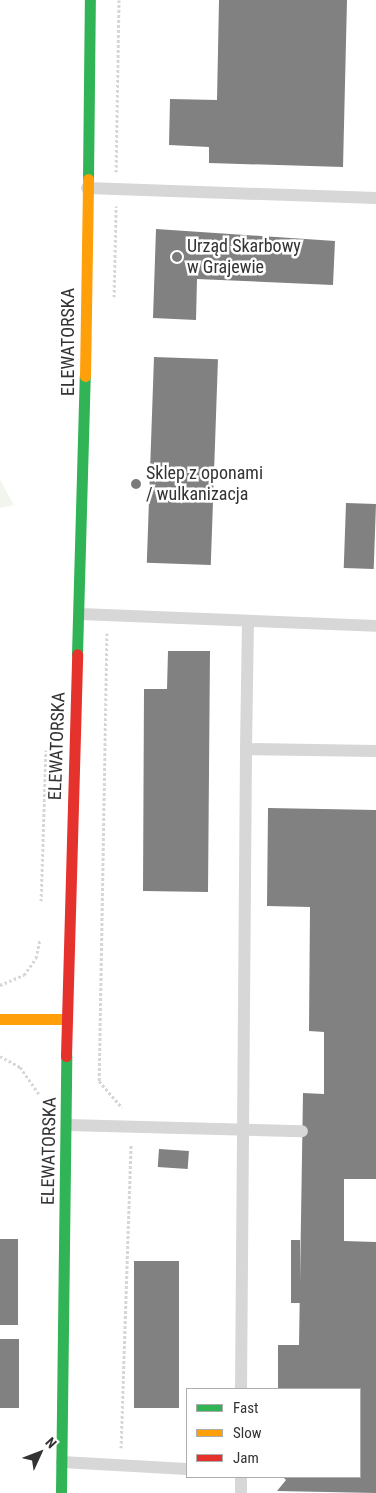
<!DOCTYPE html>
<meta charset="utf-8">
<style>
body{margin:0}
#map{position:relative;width:376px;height:1493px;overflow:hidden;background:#fff;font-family:"Roboto Condensed",sans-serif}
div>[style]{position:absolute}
.green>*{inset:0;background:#f1f5ed}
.building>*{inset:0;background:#818181;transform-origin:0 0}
.path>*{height:3px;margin-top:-1.5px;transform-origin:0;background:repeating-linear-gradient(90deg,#d6d6d6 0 2.5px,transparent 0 5px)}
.lane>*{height:12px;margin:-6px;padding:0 6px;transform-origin:6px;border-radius:6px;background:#d7d7d7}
.fast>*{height:11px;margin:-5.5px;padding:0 5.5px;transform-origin:5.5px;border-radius:5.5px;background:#30b455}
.slow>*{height:11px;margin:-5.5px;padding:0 5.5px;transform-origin:5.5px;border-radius:5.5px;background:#ff9f0a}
.jam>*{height:11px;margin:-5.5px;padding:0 5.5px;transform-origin:5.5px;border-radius:5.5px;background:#e5322d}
.dots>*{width:14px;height:14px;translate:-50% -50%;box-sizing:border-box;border:2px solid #fff;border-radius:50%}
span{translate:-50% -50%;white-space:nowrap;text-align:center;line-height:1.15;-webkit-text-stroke:5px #fff;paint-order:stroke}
.poi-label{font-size:18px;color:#333}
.left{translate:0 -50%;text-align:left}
.street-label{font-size:18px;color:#333}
.legend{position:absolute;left:186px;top:1388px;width:175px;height:90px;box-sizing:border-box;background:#fff;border:1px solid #adadad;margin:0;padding:6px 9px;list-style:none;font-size:15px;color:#333}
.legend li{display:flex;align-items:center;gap:10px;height:25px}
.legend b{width:25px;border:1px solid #adadad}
.north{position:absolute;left:15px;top:1428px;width:50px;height:50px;-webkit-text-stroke:4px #fff;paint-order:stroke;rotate:47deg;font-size:14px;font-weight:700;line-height:20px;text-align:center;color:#333}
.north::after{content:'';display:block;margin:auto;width:18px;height:22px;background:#333;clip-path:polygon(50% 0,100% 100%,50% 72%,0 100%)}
</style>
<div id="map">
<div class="green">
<div style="clip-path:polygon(0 480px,14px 505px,0 508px)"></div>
</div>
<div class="building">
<div style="clip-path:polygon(219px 0,347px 0,343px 167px,209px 163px,209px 147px,169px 145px,170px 99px,217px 100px)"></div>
<div style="clip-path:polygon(156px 229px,335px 241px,333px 285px,197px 279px,196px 320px,153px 318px)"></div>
<div style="left:154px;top:357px;width:64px;height:206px;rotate:2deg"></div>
<div style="left:346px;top:503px;width:30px;height:65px;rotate:2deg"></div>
<div style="clip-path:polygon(168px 651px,210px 651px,208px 892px,143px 891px,144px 689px,167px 689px)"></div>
<div style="clip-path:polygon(268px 808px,376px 810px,376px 1179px,344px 1179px,344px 1241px,376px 1242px,376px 1493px,277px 1491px,286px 1480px,283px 1477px,360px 1477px,360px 1389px,278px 1389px,278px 1345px,299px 1345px,303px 1093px,324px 1094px,324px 1032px,309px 1031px,310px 907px,267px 906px)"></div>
<div style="left:159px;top:1149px;width:30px;height:18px;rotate:4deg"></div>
<div style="left:0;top:1239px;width:18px;height:86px"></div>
<div style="left:291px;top:1240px;width:9px;height:63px"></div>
<div style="left:134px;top:1261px;width:45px;height:147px"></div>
<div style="left:0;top:1339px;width:19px;height:69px"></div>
</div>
<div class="path">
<div style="left:116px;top:172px;width:172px;rotate:-89deg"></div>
<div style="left:114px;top:297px;width:91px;rotate:-88.7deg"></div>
<div style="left:107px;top:633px;width:448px;rotate:91deg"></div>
<div style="left:99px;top:1081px;width:35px;rotate:49deg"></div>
<div style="left:41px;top:901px;width:151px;rotate:-88.1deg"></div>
<div style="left:0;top:985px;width:26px;rotate:-23deg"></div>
<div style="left:24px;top:975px;width:21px;rotate:-55deg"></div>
<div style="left:36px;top:958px;width:19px;rotate:-78deg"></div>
<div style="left:0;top:1056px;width:23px;rotate:29deg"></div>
<div style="left:20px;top:1067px;width:33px;rotate:55deg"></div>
<div style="left:121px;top:1448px;width:304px;rotate:-88.1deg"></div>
</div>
<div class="lane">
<div style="left:87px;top:188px;width:289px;rotate:2deg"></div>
<div style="left:80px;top:614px;width:296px;rotate:2.3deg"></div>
<div style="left:246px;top:749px;width:128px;rotate:-89.1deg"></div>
<div style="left:67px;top:1125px;width:235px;rotate:1.5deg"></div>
<div style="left:241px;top:1389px;width:640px;rotate:-89.55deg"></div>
<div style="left:246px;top:749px;width:130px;rotate:0.9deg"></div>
<div style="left:62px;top:1462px;width:125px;rotate:3.2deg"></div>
<div style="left:241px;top:1477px;width:16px;rotate:90deg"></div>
</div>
<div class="fast">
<div style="left:88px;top:179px;width:179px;rotate:-89.4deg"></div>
<div style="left:77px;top:654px;width:278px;rotate:-88.4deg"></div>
<div style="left:61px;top:1493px;width:437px;rotate:-89.3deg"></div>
</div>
<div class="slow">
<div style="left:85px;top:376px;width:197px;rotate:-89.1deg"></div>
<div style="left:0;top:1019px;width:66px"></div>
</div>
<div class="jam">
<div style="left:66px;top:1056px;width:402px;rotate:-88.4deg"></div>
</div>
<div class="dots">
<div style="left:177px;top:257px;background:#7a7a7a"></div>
<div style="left:136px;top:484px;background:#7a7a7a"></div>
</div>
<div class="poi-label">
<span class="left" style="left:187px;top:257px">Urząd Skarbowy<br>w Grajewie</span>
<span class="left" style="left:146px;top:484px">Sklep z oponami<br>/ wulkanizacja</span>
</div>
<div class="street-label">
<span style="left:68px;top:342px;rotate:-90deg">ELEWATORSKA</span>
<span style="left:57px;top:746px;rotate:-88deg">ELEWATORSKA</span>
<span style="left:49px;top:1151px;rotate:-89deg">ELEWATORSKA</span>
</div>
<ul class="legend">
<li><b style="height:6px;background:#30b455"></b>Fast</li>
<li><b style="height:6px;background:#ff9f0a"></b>Slow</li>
<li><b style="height:6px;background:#e5322d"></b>Jam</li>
</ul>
<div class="north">N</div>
</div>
